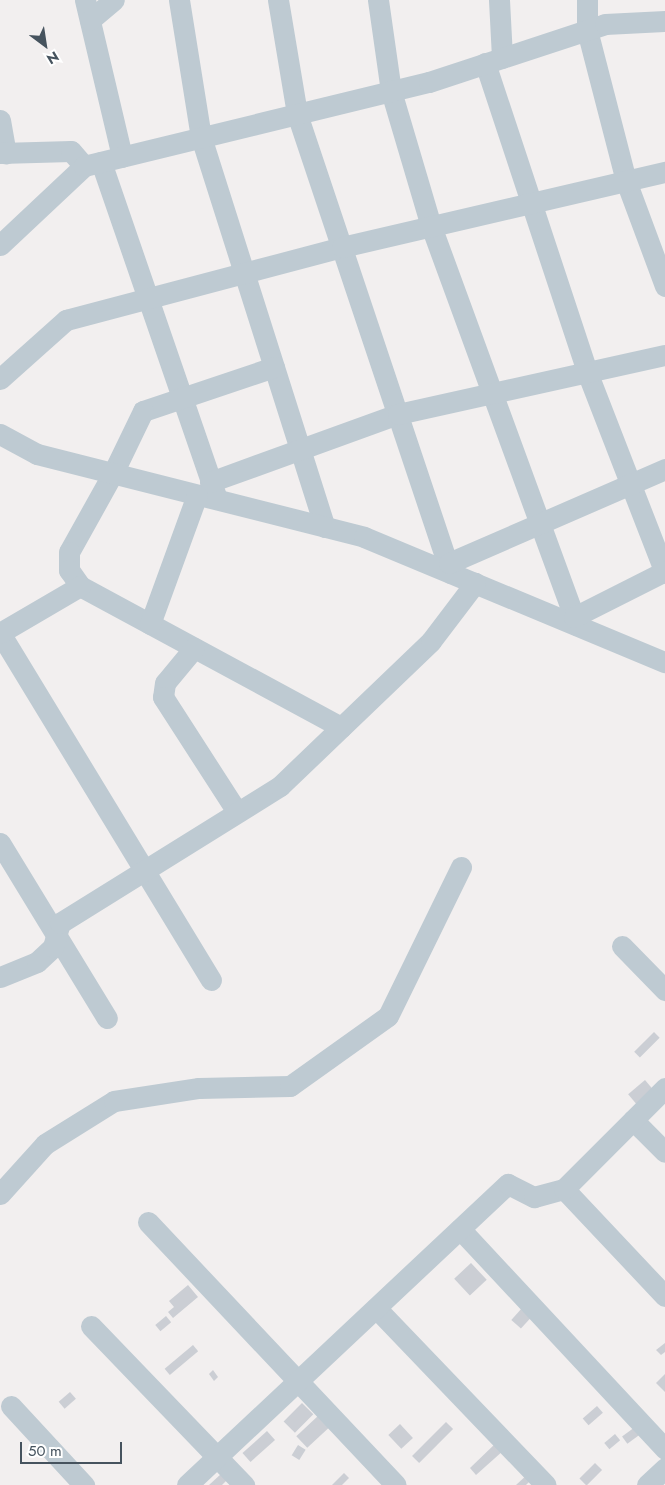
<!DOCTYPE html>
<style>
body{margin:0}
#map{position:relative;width:665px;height:1485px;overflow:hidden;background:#f2efef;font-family:Jost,sans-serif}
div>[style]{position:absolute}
.building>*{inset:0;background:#cbced4;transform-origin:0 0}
.minor>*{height:21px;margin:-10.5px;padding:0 10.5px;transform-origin:10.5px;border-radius:10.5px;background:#becad2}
span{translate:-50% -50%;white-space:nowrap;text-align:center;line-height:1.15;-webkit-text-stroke:5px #fff;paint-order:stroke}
.north{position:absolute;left:20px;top:20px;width:50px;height:50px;-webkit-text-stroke:4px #fff;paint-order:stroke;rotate:149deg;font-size:14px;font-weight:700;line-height:20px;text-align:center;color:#46535e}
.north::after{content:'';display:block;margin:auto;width:18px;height:22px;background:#46535e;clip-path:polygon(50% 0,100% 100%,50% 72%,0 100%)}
.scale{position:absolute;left:20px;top:1442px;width:102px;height:22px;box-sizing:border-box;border:2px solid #46535e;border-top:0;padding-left:6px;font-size:15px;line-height:18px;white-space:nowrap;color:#46535e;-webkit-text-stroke:4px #fff;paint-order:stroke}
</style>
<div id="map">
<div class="building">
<div style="left:654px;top:1032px;width:8px;height:28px;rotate:45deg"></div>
<div style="left:645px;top:1080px;width:16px;height:22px;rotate:50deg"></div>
<div style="left:471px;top:1263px;width:23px;height:23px;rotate:47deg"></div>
<div style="clip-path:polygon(188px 1285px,198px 1297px,173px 1318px,168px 1312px,174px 1307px,169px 1301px)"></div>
<div style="left:522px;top:1308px;width:13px;height:16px;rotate:42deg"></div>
<div style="left:166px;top:1316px;width:8px;height:14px;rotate:50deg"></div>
<div style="clip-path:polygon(665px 1343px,665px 1352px,661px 1355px,656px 1350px)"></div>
<div style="left:193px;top:1345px;width:8px;height:37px;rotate:50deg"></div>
<div style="clip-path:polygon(213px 1370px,218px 1377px,214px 1381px,209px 1374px)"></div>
<div style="clip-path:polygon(665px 1374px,665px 1392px,656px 1383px)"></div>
<div style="left:70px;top:1392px;width:9px;height:15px;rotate:49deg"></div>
<div style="left:302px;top:1403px;width:16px;height:26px;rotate:45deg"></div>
<div style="left:597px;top:1406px;width:9px;height:19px;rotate:49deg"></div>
<div style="left:319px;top:1415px;width:16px;height:31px;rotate:47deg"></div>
<div style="left:446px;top:1422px;width:10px;height:48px;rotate:45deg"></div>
<div style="left:400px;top:1424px;width:19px;height:16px;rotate:47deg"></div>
<div style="left:635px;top:1427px;width:9px;height:16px;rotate:54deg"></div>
<div style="left:267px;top:1431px;width:12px;height:33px;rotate:48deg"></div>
<div style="left:615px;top:1434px;width:8px;height:14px;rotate:50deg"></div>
<div style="clip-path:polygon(497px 1442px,504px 1450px,476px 1475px,470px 1468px)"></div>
<div style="left:298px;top:1445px;width:9px;height:12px;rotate:32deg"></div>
<div style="left:595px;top:1463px;width:10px;height:22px;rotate:45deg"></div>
<div style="clip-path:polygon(344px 1473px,349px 1478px,342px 1485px,332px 1485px)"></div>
<div style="clip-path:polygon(529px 1473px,534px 1477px,526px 1485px,516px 1485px)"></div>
<div style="clip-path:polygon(221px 1474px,227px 1480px,222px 1485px,209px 1485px)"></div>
</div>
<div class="minor">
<div style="left:85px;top:0;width:161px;rotate:76.7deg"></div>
<div style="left:179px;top:0;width:139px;rotate:80.9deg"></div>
<div style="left:201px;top:137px;width:409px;rotate:72.4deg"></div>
<div style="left:278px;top:0;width:116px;rotate:80.5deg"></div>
<div style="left:297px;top:114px;width:484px;rotate:71.5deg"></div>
<div style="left:378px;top:0;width:92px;rotate:81.9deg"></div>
<div style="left:391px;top:91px;width:141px;rotate:73.5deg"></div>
<div style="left:431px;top:226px;width:425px;rotate:69.9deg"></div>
<div style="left:499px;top:0;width:58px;rotate:87deg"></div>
<div style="left:587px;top:0;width:30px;rotate:90deg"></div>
<div style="left:587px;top:30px;width:156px;rotate:75.5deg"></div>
<div style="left:626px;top:181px;width:112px;rotate:69.6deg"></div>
<div style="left:90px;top:20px;width:31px;rotate:-40deg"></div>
<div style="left:485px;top:63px;width:331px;rotate:71.7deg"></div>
<div style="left:589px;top:377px;width:210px;rotate:68.8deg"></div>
<div style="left:0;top:120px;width:34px;rotate:80deg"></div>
<div style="left:0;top:153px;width:71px;rotate:-1.6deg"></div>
<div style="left:71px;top:151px;width:20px;rotate:49deg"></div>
<div style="left:101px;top:162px;width:351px;rotate:71deg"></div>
<div style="left:0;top:245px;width:115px;rotate:-43.2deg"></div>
<div style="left:84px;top:166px;width:355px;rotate:-13.7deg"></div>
<div style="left:429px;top:82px;width:185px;rotate:-18.2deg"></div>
<div style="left:605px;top:24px;width:60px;rotate:-2.9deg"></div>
<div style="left:274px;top:367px;width:138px;rotate:161.4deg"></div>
<div style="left:143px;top:411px;width:69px;rotate:115.8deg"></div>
<div style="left:113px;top:473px;width:90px;rotate:119.1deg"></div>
<div style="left:69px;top:552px;width:18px;rotate:90deg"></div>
<div style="left:69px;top:570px;width:19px;rotate:55deg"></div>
<div style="left:80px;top:586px;width:297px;rotate:28.4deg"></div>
<div style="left:0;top:379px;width:89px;rotate:-41.8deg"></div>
<div style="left:66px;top:320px;width:285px;rotate:-14.8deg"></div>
<div style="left:342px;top:247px;width:332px;rotate:-13.1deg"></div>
<div style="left:0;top:434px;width:42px;rotate:28.4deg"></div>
<div style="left:37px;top:454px;width:337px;rotate:14.2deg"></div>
<div style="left:364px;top:537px;width:326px;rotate:22.6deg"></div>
<div style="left:210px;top:482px;width:200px;rotate:-19.9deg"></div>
<div style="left:398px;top:414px;width:273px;rotate:-12.5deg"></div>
<div style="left:449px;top:563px;width:236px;rotate:-23.5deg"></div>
<div style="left:574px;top:617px;width:102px;rotate:-26.8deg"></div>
<div style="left:150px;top:624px;width:137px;rotate:-70deg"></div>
<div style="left:0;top:633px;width:406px;rotate:58.7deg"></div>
<div style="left:0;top:633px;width:93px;rotate:-30.4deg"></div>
<div style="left:194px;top:648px;width:45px;rotate:129.6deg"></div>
<div style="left:165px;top:683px;width:14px;rotate:98deg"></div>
<div style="left:163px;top:697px;width:137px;rotate:57.2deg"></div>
<div style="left:0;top:843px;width:205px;rotate:58.6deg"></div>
<div style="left:622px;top:946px;width:62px;rotate:45.7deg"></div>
<div style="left:0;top:977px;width:40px;rotate:-22deg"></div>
<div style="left:37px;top:962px;width:22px;rotate:-43deg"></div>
<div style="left:53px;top:947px;width:25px;rotate:-74deg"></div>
<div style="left:60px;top:923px;width:259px;rotate:-31.9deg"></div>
<div style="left:280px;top:786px;width:209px;rotate:-43.8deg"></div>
<div style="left:431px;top:641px;width:73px;rotate:-52.8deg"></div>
<div style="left:633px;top:1120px;width:45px;rotate:45deg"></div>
<div style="left:564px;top:1189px;width:147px;rotate:46.7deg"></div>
<div style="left:0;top:1194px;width:67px;rotate:-48deg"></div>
<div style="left:45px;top:1144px;width:81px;rotate:-31.9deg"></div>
<div style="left:114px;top:1101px;width:86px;rotate:-8.7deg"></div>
<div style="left:199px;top:1088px;width:91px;rotate:-1.3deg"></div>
<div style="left:290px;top:1086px;width:120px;rotate:-35.5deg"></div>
<div style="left:388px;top:1016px;width:166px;rotate:-63.9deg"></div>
<div style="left:148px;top:1222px;width:361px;rotate:46.7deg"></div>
<div style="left:460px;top:1229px;width:301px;rotate:47deg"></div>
<div style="left:376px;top:1308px;width:245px;rotate:46.2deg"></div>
<div style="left:91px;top:1326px;width:221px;rotate:46.1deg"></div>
<div style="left:11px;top:1406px;width:108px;rotate:47.3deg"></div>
<div style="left:187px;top:1485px;width:440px;rotate:-43.2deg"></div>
<div style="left:508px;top:1184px;width:29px;rotate:27deg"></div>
<div style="left:534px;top:1197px;width:31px;rotate:-15deg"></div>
<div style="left:564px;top:1189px;width:143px;rotate:-45deg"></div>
<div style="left:647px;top:1485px;width:25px;rotate:-43deg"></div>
</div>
<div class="north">N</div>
<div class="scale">50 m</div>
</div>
